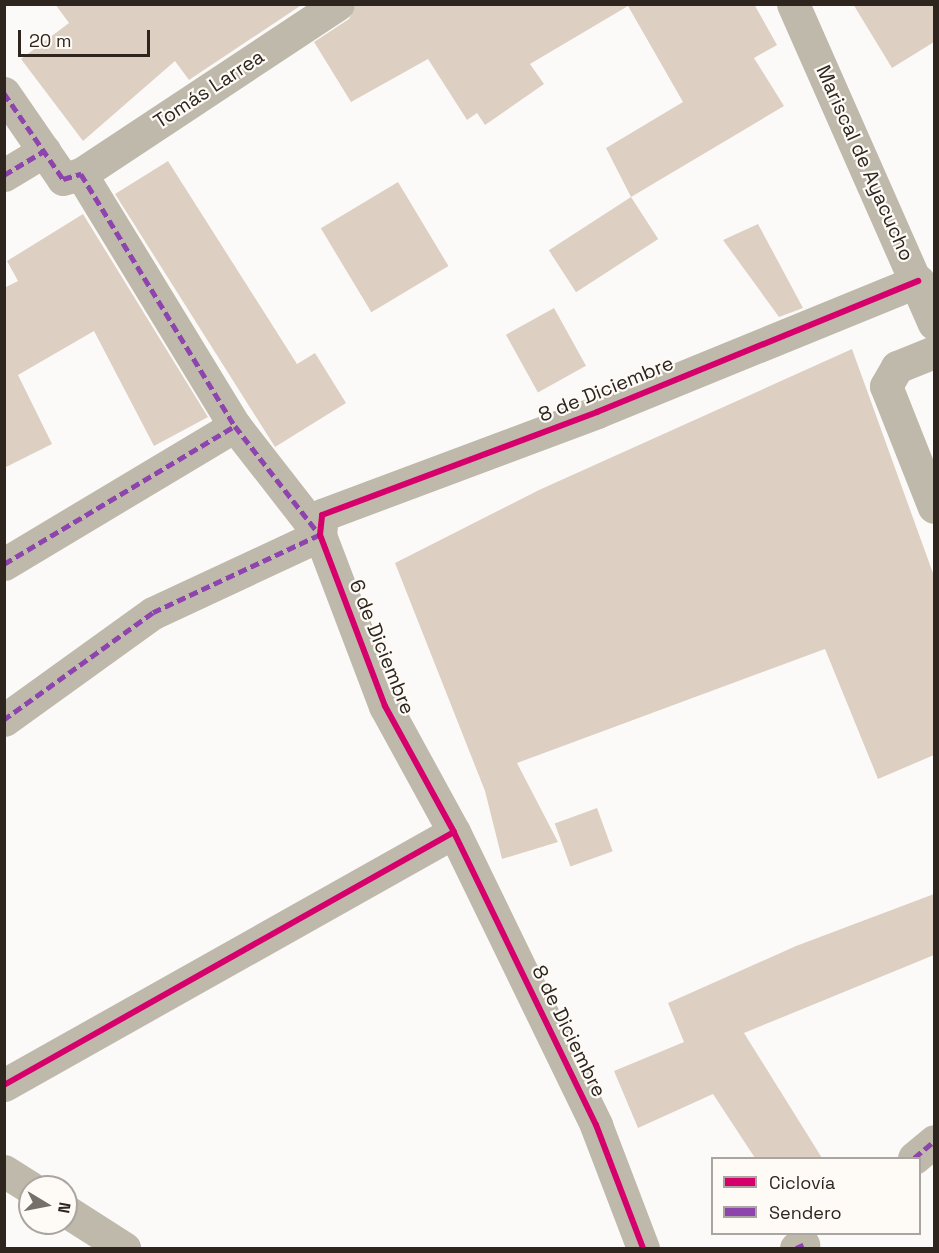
<!DOCTYPE html>
<meta charset="utf-8">
<style>
body{margin:0}
#map{position:relative;width:939px;height:1253px;overflow:hidden;background:#fcfaf8;font-family:"Space Grotesk",sans-serif}
div>[style]{position:absolute}
.building>*{inset:0;background:#ddd0c3;transform-origin:0 0}
.minor>*{height:33px;margin:-16.5px;padding:0 16.5px;transform-origin:16.5px;border-radius:16.5px;background:#bfb9ac}
.quiet>*{height:4.5px;margin-top:-2.25px;transform-origin:0;background:repeating-linear-gradient(90deg,#8e44ad 0 9px,transparent 0 13.5px)}
.cycleway>*{height:6px;margin:-3px;padding:0 3px;transform-origin:3px;border-radius:3px;background:#d6006c}
span{translate:-50% -50%;white-space:nowrap;text-align:center;line-height:1.15;-webkit-text-stroke:4.5px #fefaf6;paint-order:stroke}
.street-label{font-size:20px;color:#2d251e}
.frame{position:absolute;inset:0;border:6px solid #2d251e;pointer-events:none}
.legend{position:absolute;left:711px;top:1157px;width:210px;height:78px;box-sizing:border-box;background:#fefaf6;border:2px solid #aaa5a0;margin:0;padding:8px 10px;list-style:none;font-size:18px;color:#2d251e}
.legend li{display:flex;align-items:center;gap:12px;height:30px}
.legend b{width:30px;border:2px solid #aaa5a0}
.north{position:absolute;left:18px;top:1175px;width:60px;height:60px;box-sizing:border-box;background:#fefaf6;border:2px solid #aaa5a0;border-radius:50%;rotate:100deg;font-size:16px;font-weight:700;line-height:24px;text-align:center;color:#2d251e}
.north::after{content:'';display:block;margin:auto;width:21px;height:27px;background:#75706a;clip-path:polygon(50% 0,100% 100%,50% 72%,0 100%)}
.scale{position:absolute;left:18px;top:30px;width:132px;height:27px;box-sizing:border-box;border:3px solid #2d251e;border-top:0;padding-left:8px;font-size:18px;line-height:21px;white-space:nowrap;color:#2d251e;-webkit-text-stroke:4px #fefaf6;paint-order:stroke}
</style>
<div id="map">
<div class="building">
<div style="clip-path:polygon(55px 4px,303px 4px,189px 80px,175px 61px,83px 141px,21px 59px,69px 23px)"></div>
<div style="clip-path:polygon(356px 4px,754px 4px,777px 45px,754px 58px,784px 106px,631px 197px,606px 148px,683px 102px,628px 6px,530px 64px,544px 84px,485px 125px,477px 113px,467px 120px,428px 59px,351px 102px,314px 42px,349px 19px)"></div>
<div style="clip-path:polygon(853px 4px,934px 4px,934px 42px,892px 68px)"></div>
<div style="clip-path:polygon(168px 161px,297px 364px,315px 353px,346px 403px,275px 447px,115px 194px)"></div>
<div style="left:398px;top:182px;width:98px;height:90px;rotate:59deg"></div>
<div style="left:631px;top:197px;width:50px;height:98px;rotate:57deg"></div>
<div style="clip-path:polygon(83px 214px,208px 417px,154px 446px,94px 331px,18px 375px,52px 444px,4px 468px,4px 288px,18px 281px,7px 261px)"></div>
<div style="clip-path:polygon(758px 224px,803px 308px,779px 317px,723px 240px)"></div>
<div style="left:554px;top:308px;width:66px;height:55px;rotate:61deg"></div>
<div style="clip-path:polygon(852px 349px,934px 576px,934px 755px,878px 779px,825px 649px,517px 763px,558px 842px,502px 859px,485px 791px,395px 563px,539px 490px)"></div>
<div style="left:597px;top:808px;width:46px;height:45px;rotate:70deg"></div>
<div style="clip-path:polygon(934px 894px,934px 955px,744px 1033px,822px 1158px,755px 1158px,713px 1094px,638px 1128px,614px 1071px,684px 1042px,668px 1003px,796px 946px)"></div>
</div>
<div class="minor">
<div style="left:793px;top:4px;width:349px;rotate:66.2deg"></div>
<div style="left:4px;top:93px;width:104px;rotate:55.5deg"></div>
<div style="left:63px;top:179px;width:19px;rotate:-16deg"></div>
<div style="left:81px;top:174px;width:308px;rotate:-33.5deg"></div>
<div style="left:81px;top:174px;width:295px;rotate:58.6deg"></div>
<div style="left:235px;top:426px;width:138px;rotate:52.1deg"></div>
<div style="left:320px;top:535px;width:183px;rotate:69.2deg"></div>
<div style="left:385px;top:706px;width:144px;rotate:61.3deg"></div>
<div style="left:454px;top:832px;width:326px;rotate:64.1deg"></div>
<div style="left:596px;top:1125px;width:132px;rotate:69.1deg"></div>
<div style="left:4px;top:175px;width:47px;rotate:-31deg"></div>
<div style="left:934px;top:352px;width:40px;rotate:158deg"></div>
<div style="left:897px;top:367px;width:22px;rotate:120deg"></div>
<div style="left:886px;top:386px;width:130px;rotate:68.4deg"></div>
<div style="left:320px;top:535px;width:20px;rotate:-84deg"></div>
<div style="left:322px;top:515px;width:294px;rotate:-20.5deg"></div>
<div style="left:597px;top:412px;width:347px;rotate:-22.2deg"></div>
<div style="left:4px;top:564px;width:269px;rotate:-30.9deg"></div>
<div style="left:4px;top:720px;width:183px;rotate:-35.7deg"></div>
<div style="left:153px;top:613px;width:184px;rotate:-25deg"></div>
<div style="left:4px;top:1085px;width:516px;rotate:-29.35deg"></div>
<div style="left:914px;top:1158px;width:26px;rotate:-40deg"></div>
<div style="left:4px;top:1171px;width:31px;rotate:32deg"></div>
<div style="left:66px;top:1211px;width:69px;rotate:32.5deg"></div>
<div style="left:796px;top:1248px;width:8px;rotate:-23deg"></div>
</div>
<div class="quiet">
<div style="left:4px;top:93px;width:104px;rotate:55.5deg"></div>
<div style="left:63px;top:179px;width:19px;rotate:-16deg"></div>
<div style="left:81px;top:174px;width:295px;rotate:58.6deg"></div>
<div style="left:235px;top:426px;width:138px;rotate:52.1deg"></div>
<div style="left:320px;top:535px;width:184px;rotate:155deg"></div>
<div style="left:153px;top:613px;width:183px;rotate:144.3deg"></div>
<div style="left:4px;top:175px;width:47px;rotate:-31deg"></div>
<div style="left:4px;top:564px;width:269px;rotate:-30.9deg"></div>
<div style="left:914px;top:1158px;width:26px;rotate:-40deg"></div>
<div style="left:796px;top:1248px;width:8px;rotate:-23deg"></div>
</div>
<div class="cycleway">
<div style="left:4px;top:1085px;width:516px;rotate:-29.35deg"></div>
<div style="left:643px;top:1248px;width:132px;rotate:-110.9deg"></div>
<div style="left:596px;top:1125px;width:326px;rotate:-115.9deg"></div>
<div style="left:454px;top:832px;width:144px;rotate:-118.7deg"></div>
<div style="left:385px;top:706px;width:183px;rotate:-110.8deg"></div>
<div style="left:320px;top:535px;width:20px;rotate:-84deg"></div>
<div style="left:322px;top:515px;width:294px;rotate:-20.5deg"></div>
<div style="left:597px;top:412px;width:347px;rotate:-22.2deg"></div>
</div>
<div class="street-label">
<span style="left:209px;top:89px;rotate:-33deg">Tomás Larrea</span>
<span style="left:865px;top:163px;rotate:66deg">Mariscal de Ayacucho</span>
<span style="left:606px;top:389px;rotate:-22deg">8 de Diciembre</span>
<span style="left:382px;top:647px;rotate:68deg">6 de Diciembre</span>
<span style="left:569px;top:1031px;rotate:64deg">8 de Diciembre</span>
</div>
<div class="frame"></div>
<ul class="legend">
<li><b style="height:8px;background:#d6006c"></b>Ciclovía</li>
<li><b style="height:8px;background:#8e44ad"></b>Sendero</li>
</ul>
<div class="north">N</div>
<div class="scale">20 m</div>
</div>
